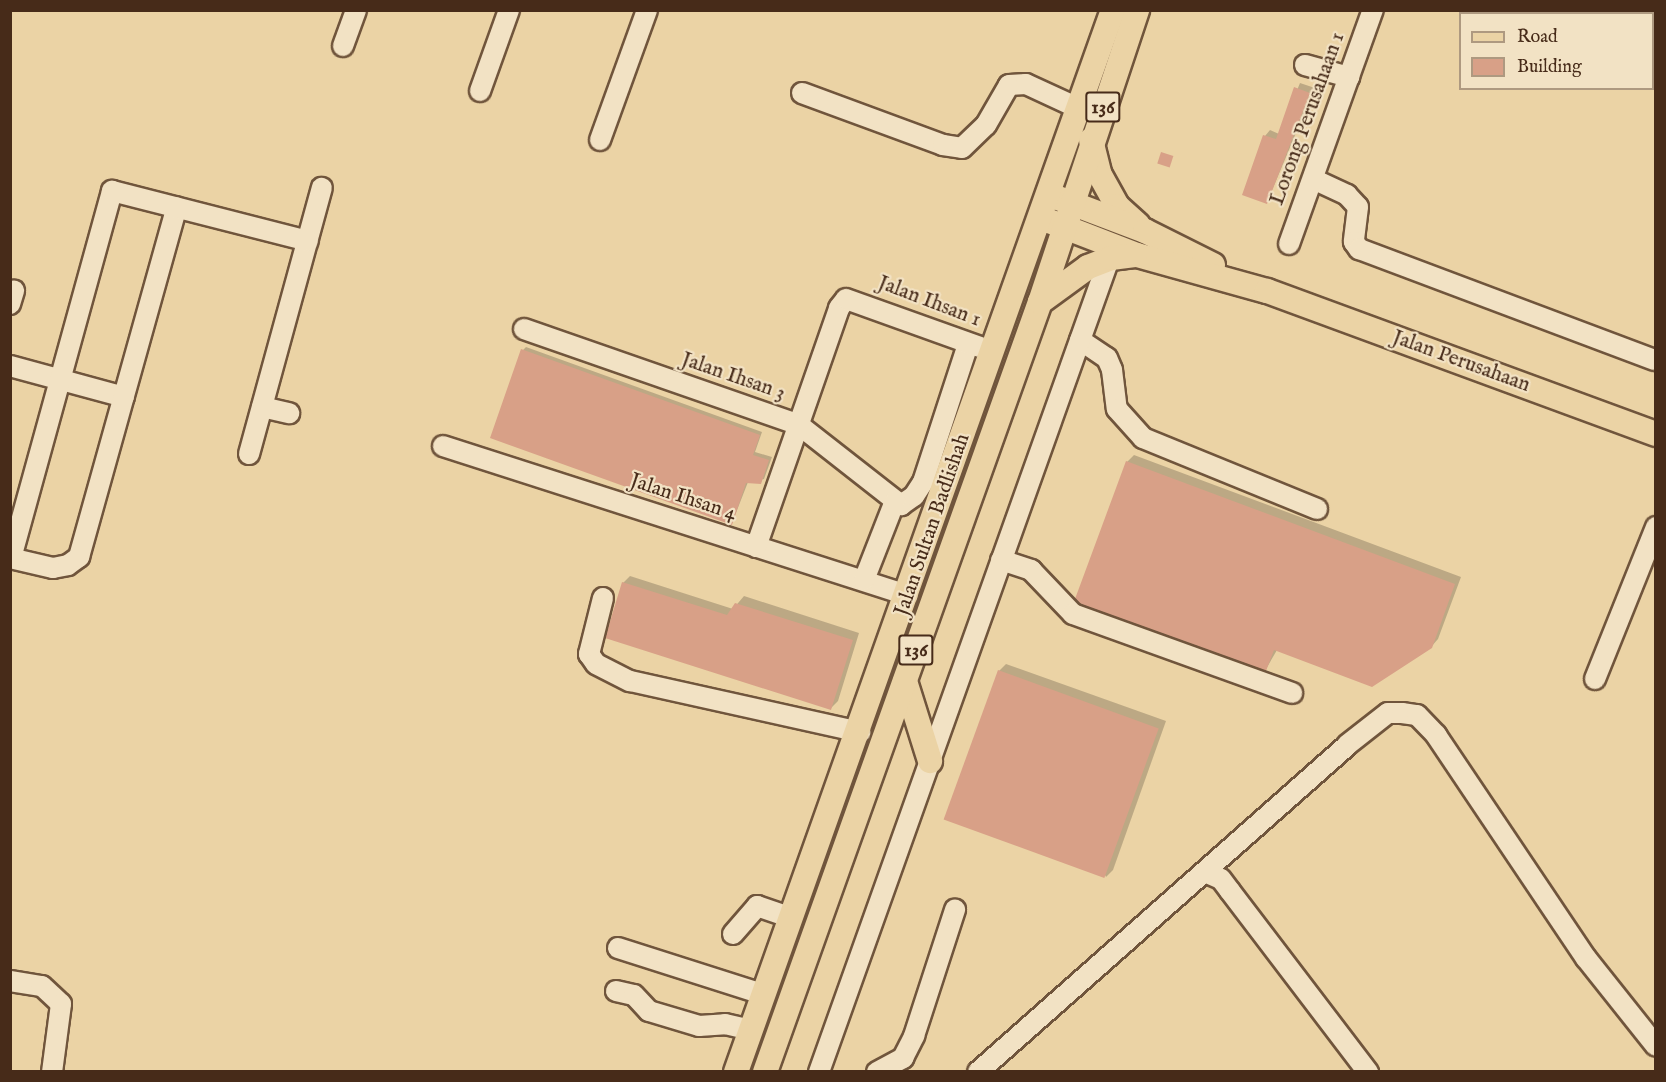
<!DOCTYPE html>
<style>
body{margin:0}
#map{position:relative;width:1666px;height:1082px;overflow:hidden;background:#ebd3a5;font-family:"IM FELL English",serif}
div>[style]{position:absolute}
.shadow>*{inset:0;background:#0003}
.building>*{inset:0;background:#d8a087;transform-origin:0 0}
.roads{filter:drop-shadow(2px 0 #70553c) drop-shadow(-2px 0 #70553c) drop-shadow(0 2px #70553c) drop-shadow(0 -2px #70553c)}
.minor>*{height:20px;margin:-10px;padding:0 10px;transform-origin:10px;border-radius:10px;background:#f2e2c4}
.major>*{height:24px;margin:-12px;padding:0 12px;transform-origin:12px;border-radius:12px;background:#ebd3a5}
span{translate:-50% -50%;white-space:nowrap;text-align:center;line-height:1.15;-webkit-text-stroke:4.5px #f2e2c4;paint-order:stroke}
.shield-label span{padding:2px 4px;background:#f2e2c4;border:2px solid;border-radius:4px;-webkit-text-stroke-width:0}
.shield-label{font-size:20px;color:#472b19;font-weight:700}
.street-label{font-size:21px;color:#472b19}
.frame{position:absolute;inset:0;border:12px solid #472b19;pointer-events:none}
.legend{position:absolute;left:1459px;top:12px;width:195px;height:78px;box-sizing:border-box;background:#f2e2c4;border:2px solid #ae9980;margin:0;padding:8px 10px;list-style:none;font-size:18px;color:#472b19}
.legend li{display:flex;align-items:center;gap:12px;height:30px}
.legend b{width:30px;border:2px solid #ae9980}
</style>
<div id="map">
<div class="shadow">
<div style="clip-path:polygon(1300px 83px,1315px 88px,1267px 202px,1265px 136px,1270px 130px,1279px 134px)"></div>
<div style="clip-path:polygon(526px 347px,762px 432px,755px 452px,772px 457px,764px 479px,748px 482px,732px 523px,523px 350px)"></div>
<div style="clip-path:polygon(1134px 455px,1461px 577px,1438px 639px,1431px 647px,1277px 650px,1266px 669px,1127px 462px)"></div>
<div style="clip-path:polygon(630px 576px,733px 609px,744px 596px,859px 633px,838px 701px,831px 708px,623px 583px)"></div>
<div style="clip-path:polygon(1006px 664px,1166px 721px,1113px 870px,1106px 877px,999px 671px)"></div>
</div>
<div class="building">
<div style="clip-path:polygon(1294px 87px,1310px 93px,1267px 204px,1242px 195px,1263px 135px,1276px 139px)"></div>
<div style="left:1161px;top:152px;width:13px;height:12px;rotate:18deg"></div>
<div style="clip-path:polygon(521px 349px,760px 435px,753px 455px,769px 460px,761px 484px,746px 483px,732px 525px,490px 438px)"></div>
<div style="clip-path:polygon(1126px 461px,1455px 584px,1432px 648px,1372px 687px,1274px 650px,1266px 671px,1080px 604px,1075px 599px)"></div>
<div style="clip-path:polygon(622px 582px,727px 615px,735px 603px,853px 640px,831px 710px,605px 638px)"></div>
<div style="left:998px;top:670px;width:171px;height:159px;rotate:20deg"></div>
</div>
<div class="roads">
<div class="minor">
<div style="left:343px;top:46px;width:38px;rotate:-70deg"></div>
<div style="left:1305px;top:65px;width:46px;rotate:15.3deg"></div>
<div style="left:480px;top:91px;width:86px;rotate:-70.3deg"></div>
<div style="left:802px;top:93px;width:150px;rotate:20.2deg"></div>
<div style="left:943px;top:145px;width:19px;rotate:9deg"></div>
<div style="left:962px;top:148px;width:33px;rotate:-44deg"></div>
<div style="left:986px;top:125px;width:46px;rotate:-60.1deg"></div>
<div style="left:1009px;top:85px;width:17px;rotate:-3deg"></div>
<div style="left:1026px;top:84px;width:57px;rotate:24.8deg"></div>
<div style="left:600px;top:140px;width:138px;rotate:-70.1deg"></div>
<div style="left:1313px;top:179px;width:38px;rotate:25deg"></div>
<div style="left:1347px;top:195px;width:16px;rotate:47deg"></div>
<div style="left:1358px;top:207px;width:35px;rotate:97deg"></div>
<div style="left:1354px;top:242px;width:9px;rotate:54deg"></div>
<div style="left:1359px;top:249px;width:316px;rotate:20.6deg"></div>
<div style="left:1289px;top:244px;width:249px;rotate:-70.3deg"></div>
<div style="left:10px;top:304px;width:14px;rotate:-73deg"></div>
<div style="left:524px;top:329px;width:291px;rotate:19.2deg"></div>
<div style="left:799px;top:425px;width:130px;rotate:38.1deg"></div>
<div style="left:901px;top:505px;width:16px;rotate:-35deg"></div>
<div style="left:914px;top:496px;width:17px;rotate:-57deg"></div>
<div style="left:923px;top:482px;width:145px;rotate:-71.9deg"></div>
<div style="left:1080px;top:340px;width:32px;rotate:34deg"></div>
<div style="left:1107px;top:358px;width:13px;rotate:67deg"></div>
<div style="left:1112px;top:370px;width:39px;rotate:83deg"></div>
<div style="left:1117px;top:409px;width:39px;rotate:48deg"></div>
<div style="left:1143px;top:438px;width:188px;rotate:22.2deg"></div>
<div style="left:10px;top:366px;width:118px;rotate:15.2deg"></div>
<div style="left:262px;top:407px;width:28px;rotate:13deg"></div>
<div style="left:443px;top:446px;width:488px;rotate:17.8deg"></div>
<div style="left:249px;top:454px;width:276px;rotate:-74.7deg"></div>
<div style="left:756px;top:547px;width:253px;rotate:-70.8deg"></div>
<div style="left:839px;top:308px;width:11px;rotate:-52deg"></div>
<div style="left:846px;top:299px;width:142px;rotate:19.7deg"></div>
<div style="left:10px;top:558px;width:44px;rotate:13.1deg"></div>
<div style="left:53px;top:568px;width:15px;rotate:-11deg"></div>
<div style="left:68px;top:565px;width:14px;rotate:-36deg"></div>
<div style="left:79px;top:557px;width:363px;rotate:-74.4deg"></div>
<div style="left:11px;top:558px;width:381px;rotate:-74.6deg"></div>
<div style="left:112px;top:191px;width:202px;rotate:14.3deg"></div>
<div style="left:1001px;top:560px;width:32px;rotate:18deg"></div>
<div style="left:1031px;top:570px;width:61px;rotate:46.3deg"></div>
<div style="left:1073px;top:614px;width:233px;rotate:19.8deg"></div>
<div style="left:864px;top:580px;width:85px;rotate:-68.6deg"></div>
<div style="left:603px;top:598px;width:58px;rotate:104deg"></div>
<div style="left:589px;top:654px;width:12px;rotate:55deg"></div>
<div style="left:596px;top:664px;width:38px;rotate:27deg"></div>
<div style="left:630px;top:681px;width:236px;rotate:12.5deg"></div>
<div style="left:1595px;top:679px;width:164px;rotate:-68.1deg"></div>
<div style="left:1205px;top:872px;width:17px;rotate:24deg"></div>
<div style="left:1221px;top:879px;width:15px;rotate:53deg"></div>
<div style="left:1230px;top:891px;width:228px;rotate:52.7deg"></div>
<div style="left:733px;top:934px;width:37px;rotate:-49deg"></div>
<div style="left:757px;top:906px;width:37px;rotate:19deg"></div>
<div style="left:618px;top:948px;width:154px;rotate:17.7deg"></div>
<div style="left:10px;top:981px;width:32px;rotate:9deg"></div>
<div style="left:42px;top:986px;width:26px;rotate:43deg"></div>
<div style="left:61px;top:1004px;width:69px;rotate:97.5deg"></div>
<div style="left:616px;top:991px;width:18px;rotate:13deg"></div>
<div style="left:634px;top:995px;width:22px;rotate:47deg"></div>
<div style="left:649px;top:1011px;width:52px;rotate:16.7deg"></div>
<div style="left:699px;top:1026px;width:26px;rotate:-4deg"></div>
<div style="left:725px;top:1024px;width:28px;rotate:13deg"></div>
<div style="left:819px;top:1072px;width:863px;rotate:-70.37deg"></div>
<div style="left:877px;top:1072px;width:30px;rotate:-28deg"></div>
<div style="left:903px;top:1058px;width:25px;rotate:-63deg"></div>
<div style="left:914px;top:1036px;width:133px;rotate:-72deg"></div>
<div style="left:978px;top:1072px;width:493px;rotate:-41.5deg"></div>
<div style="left:1347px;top:745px;width:52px;rotate:-38deg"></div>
<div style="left:1388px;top:713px;width:14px"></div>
<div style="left:1402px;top:713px;width:15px;rotate:8deg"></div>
<div style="left:1417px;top:715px;width:28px;rotate:46deg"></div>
<div style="left:1436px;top:735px;width:269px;rotate:56.1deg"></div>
<div style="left:1586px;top:958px;width:112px;rotate:51.5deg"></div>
</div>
<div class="major">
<div style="left:1091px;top:140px;width:36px;rotate:76deg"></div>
<div style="left:1100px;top:175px;width:35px;rotate:61deg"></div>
<div style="left:1117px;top:206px;width:28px;rotate:42deg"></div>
<div style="left:1058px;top:198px;width:93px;rotate:20.8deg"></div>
<div style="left:1145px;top:231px;width:76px;rotate:26.6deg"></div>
<div style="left:1049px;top:221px;width:94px;rotate:21.1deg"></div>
<div style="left:1137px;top:255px;width:135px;rotate:15.5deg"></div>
<div style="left:1267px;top:291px;width:414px;rotate:20.2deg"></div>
<div style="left:1040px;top:302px;width:59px;rotate:-36.1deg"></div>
<div style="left:1088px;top:267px;width:25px;rotate:-21deg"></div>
<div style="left:1111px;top:258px;width:24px;rotate:-7deg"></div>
<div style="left:905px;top:681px;width:84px;rotate:72.6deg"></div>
<div style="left:736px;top:1072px;width:1127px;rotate:-70.46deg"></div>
<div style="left:765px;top:1072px;width:818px;rotate:-70.35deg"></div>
<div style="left:1040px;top:302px;width:308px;rotate:-71.6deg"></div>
</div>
</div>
<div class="shield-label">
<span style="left:1103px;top:107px">136</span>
<span style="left:916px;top:650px">136</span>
</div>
<div class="street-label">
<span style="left:1308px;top:119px;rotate:-70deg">Lorong Perusahaan 1</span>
<span style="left:929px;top:302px;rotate:21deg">Jalan Ihsan 1</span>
<span style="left:1461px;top:362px;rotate:20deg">Jalan Perusahaan</span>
<span style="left:733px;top:377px;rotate:19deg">Jalan Ihsan 3</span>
<span style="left:683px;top:498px;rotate:18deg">Jalan Ihsan 4</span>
<span style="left:933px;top:525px;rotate:-71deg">Jalan Sultan Badlishah</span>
</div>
<div class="frame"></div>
<ul class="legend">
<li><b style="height:8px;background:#ebd3a5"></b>Road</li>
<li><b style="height:16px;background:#d8a087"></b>Building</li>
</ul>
</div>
